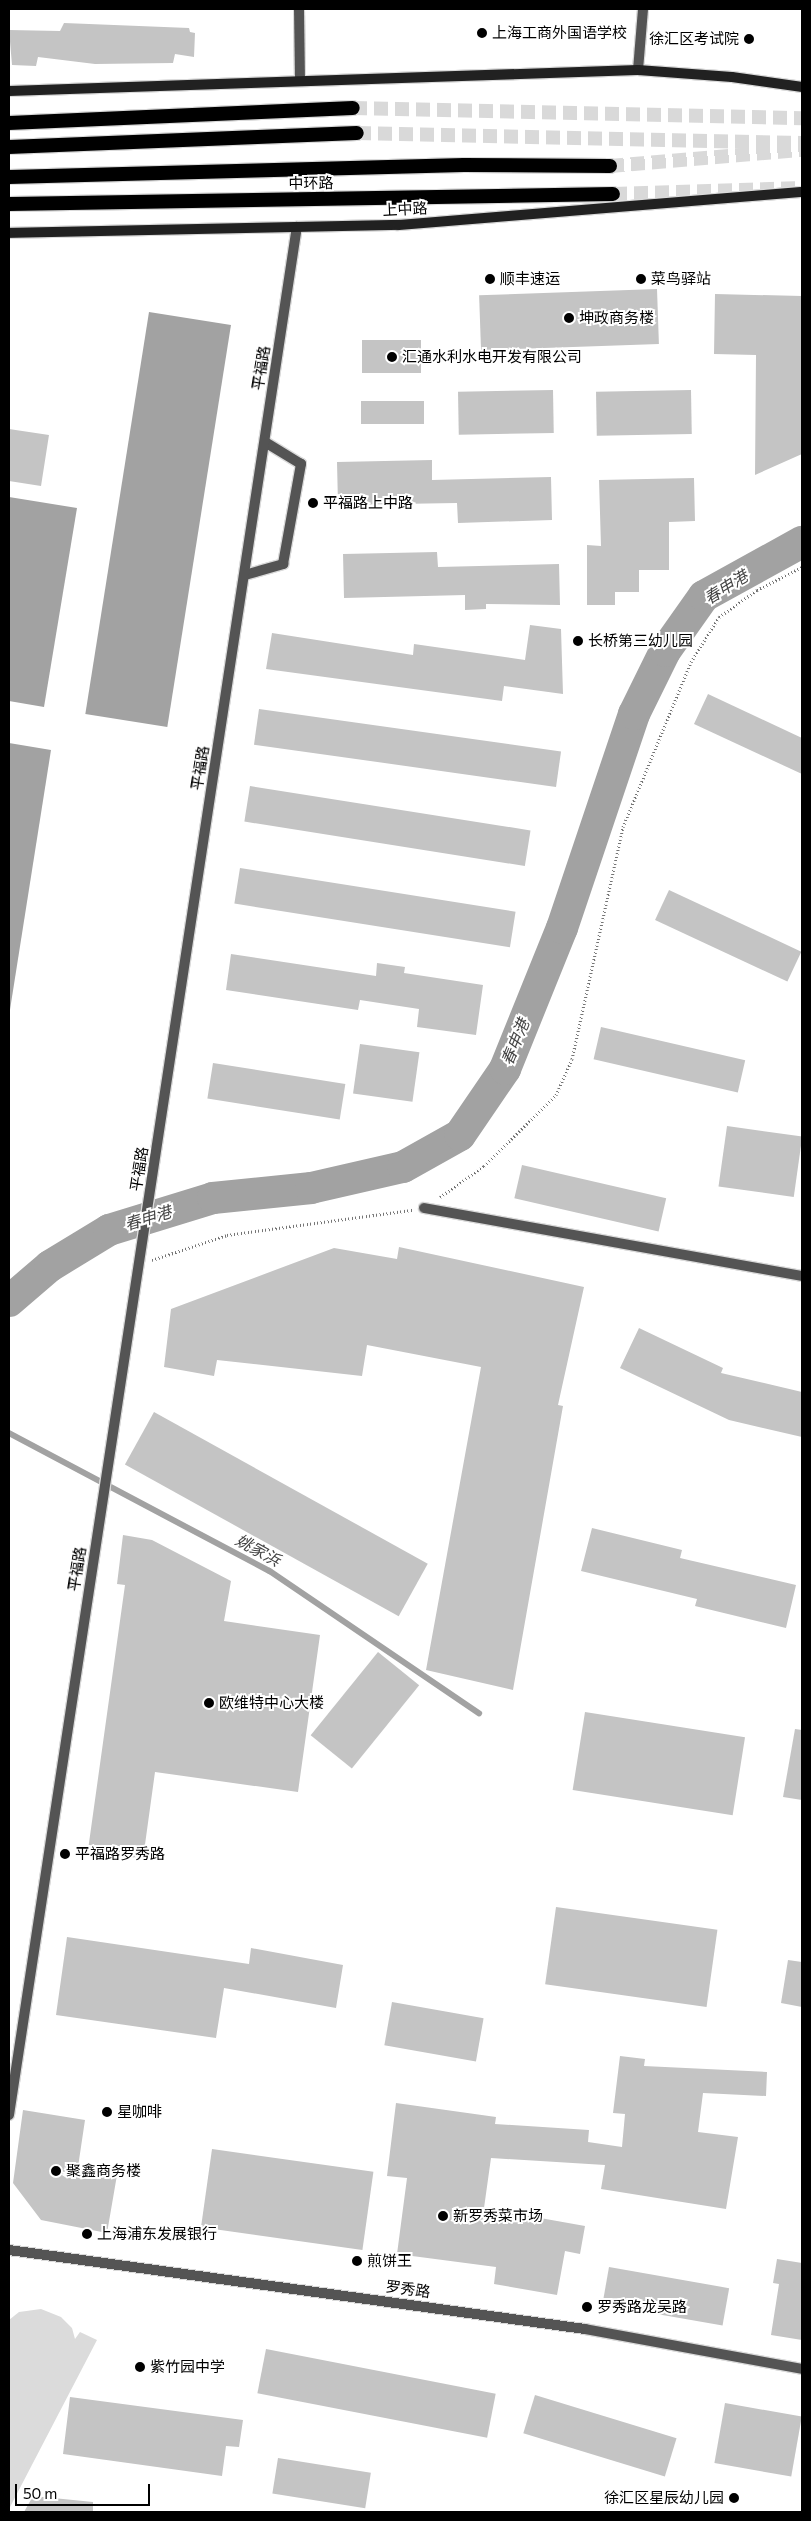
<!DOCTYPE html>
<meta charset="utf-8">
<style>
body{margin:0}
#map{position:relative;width:811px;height:2521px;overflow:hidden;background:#fff;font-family:Commissioner,"Noto Sans SC",sans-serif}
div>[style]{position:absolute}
.green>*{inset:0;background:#dbdbdb}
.water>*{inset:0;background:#a2a2a2;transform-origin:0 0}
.stream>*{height:5.5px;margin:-2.75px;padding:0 2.75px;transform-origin:2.75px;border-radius:2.75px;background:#a2a2a2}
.river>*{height:32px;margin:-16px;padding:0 16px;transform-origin:16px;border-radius:16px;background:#a2a2a2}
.building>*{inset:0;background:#c4c4c4;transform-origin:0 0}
.trunk-tunnel>*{height:14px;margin-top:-7px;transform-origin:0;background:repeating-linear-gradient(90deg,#d9d9d9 0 14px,transparent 0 21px)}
.path>*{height:3px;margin-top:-1.5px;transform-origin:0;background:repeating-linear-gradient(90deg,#767676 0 1px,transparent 0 3.5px)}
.roads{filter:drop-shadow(1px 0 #dbdbdb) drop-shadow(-1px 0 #dbdbdb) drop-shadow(0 1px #dbdbdb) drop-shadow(0 -1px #dbdbdb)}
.service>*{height:10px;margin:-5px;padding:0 5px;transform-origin:5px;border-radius:5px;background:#545454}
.minor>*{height:10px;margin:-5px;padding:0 5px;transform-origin:5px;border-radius:5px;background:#545454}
.tertiary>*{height:10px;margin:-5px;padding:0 5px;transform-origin:5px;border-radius:5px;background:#545454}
.secondary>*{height:10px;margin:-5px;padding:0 5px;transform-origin:5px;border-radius:5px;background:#212121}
.trunk>*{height:14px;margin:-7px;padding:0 7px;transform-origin:7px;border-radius:7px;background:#000}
.dots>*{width:14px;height:14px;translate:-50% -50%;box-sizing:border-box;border:2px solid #fff;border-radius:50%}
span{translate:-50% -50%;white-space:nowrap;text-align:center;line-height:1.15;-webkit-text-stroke:4px #fff;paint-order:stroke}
.poi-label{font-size:15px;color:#000}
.left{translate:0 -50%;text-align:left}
.right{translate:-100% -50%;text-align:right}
.street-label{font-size:15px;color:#000}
.water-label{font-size:16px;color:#434343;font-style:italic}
.frame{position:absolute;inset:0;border:10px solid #000;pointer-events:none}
.scale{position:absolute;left:15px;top:2484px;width:135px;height:22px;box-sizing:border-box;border:2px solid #000;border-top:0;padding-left:6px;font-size:15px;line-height:18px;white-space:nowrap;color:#000;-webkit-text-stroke:4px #fff;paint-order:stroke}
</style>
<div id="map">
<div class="green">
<div style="clip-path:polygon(41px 2309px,61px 2317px,72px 2328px,75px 2339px,80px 2332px,97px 2340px,9px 2509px,9px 2320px,19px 2312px)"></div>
</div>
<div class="water">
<div style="left:149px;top:312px;width:83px;height:407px;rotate:9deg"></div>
<div style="clip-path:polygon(9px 497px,77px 508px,44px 707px,9px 701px)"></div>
<div style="clip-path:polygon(9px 743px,51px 750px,9px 1016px)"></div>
</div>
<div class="stream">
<div style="left:9px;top:1433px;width:295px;rotate:27.9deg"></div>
<div style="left:270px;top:1571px;width:253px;rotate:34.2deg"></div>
</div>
<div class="river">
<div style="left:9px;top:1301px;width:54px;rotate:-40.5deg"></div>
<div style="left:50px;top:1266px;width:69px;rotate:-31.4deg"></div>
<div style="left:109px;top:1230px;width:109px;rotate:-17.1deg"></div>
<div style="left:213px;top:1198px;width:99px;rotate:-5.8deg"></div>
<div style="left:311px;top:1188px;width:94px;rotate:-12.9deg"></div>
<div style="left:403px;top:1167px;width:65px;rotate:-29.3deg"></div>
<div style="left:460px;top:1135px;width:80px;rotate:-55.7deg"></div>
<div style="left:505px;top:1069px;width:152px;rotate:-68deg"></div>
<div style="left:562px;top:928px;width:226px;rotate:-71.4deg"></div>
<div style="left:634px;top:714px;width:70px;rotate:-63.8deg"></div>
<div style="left:665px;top:651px;width:67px;rotate:-54.7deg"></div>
<div style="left:704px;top:596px;width:112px;rotate:-28.9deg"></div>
</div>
<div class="building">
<div style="clip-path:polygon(64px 23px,189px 28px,190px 32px,195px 33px,194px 57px,175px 54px,173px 63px,95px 64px,38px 57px,36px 66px,12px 65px,9px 30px,60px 31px)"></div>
<div style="left:657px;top:289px;width:55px;height:178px;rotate:88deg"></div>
<div style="clip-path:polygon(715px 294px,802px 296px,802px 454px,755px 475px,756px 355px,714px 354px)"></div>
<div style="left:362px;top:340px;width:59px;height:33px"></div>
<div style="left:553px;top:390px;width:43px;height:95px;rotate:89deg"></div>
<div style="left:691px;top:390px;width:44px;height:95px;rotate:89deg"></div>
<div style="left:424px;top:401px;width:23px;height:63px;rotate:90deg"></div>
<div style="clip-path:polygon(9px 429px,49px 435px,41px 486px,9px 481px)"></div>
<div style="clip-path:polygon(432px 460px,432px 480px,551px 477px,552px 520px,458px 523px,457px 503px,338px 505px,337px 462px)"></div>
<div style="clip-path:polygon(694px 478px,695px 521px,669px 522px,669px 570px,639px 570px,639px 592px,615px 592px,615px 605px,587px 605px,587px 545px,601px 546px,599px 480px)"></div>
<div style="clip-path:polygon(437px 552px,438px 567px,559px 564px,560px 605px,486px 604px,486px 609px,465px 610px,465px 595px,344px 598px,343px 554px)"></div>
<div style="clip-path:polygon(530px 625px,561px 629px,563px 694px,504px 686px,502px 701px,266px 669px,272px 633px,413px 655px,414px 644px,525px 660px)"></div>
<div style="clip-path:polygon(708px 694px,802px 738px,802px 774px,694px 724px)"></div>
<div style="left:259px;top:709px;width:305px;height:36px;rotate:8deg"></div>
<div style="left:250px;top:786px;width:284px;height:36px;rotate:9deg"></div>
<div style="left:240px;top:868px;width:279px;height:36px;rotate:9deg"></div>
<div style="left:669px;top:890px;width:146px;height:33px;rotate:25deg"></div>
<div style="clip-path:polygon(231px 954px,376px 976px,377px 963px,405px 967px,404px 973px,483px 985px,476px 1035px,417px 1027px,419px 1009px,360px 1000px,358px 1010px,226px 990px)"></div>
<div style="left:601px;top:1027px;width:148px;height:33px;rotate:13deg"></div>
<div style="left:360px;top:1044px;width:60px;height:50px;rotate:8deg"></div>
<div style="left:213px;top:1063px;width:134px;height:36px;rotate:9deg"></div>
<div style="left:727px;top:1126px;width:76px;height:61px;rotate:8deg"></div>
<div style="left:522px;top:1165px;width:148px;height:34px;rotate:13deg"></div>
<div style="clip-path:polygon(399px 1247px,584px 1287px,558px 1405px,563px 1406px,513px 1690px,426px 1670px,481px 1367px,367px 1345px,362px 1376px,217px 1360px,214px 1376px,164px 1367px,171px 1309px,334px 1248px,397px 1259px)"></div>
<div style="clip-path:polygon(639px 1328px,723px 1368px,721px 1373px,802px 1392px,802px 1437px,729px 1420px,620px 1368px)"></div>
<div style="left:154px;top:1412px;width:313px;height:60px;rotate:29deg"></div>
<div style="clip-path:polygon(592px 1528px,682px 1550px,680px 1558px,796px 1585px,786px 1628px,695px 1606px,697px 1599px,581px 1571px)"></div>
<div style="clip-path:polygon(123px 1535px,152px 1540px,231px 1581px,224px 1621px,320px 1635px,298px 1792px,155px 1772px,143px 1859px,88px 1850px,125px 1585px,117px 1584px)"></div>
<div style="left:378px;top:1652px;width:53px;height:107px;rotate:39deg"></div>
<div style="left:585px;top:1712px;width:162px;height:79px;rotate:9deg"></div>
<div style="clip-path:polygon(795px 1729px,802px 1730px,802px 1800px,783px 1797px)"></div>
<div style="left:556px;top:1907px;width:163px;height:78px;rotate:8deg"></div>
<div style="clip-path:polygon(67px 1937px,249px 1964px,251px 1948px,343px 1965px,336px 2008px,224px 1988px,216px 2038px,56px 2015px)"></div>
<div style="clip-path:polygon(788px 1960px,802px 1962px,802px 2007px,781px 2003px)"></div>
<div style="left:392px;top:2002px;width:93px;height:44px;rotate:10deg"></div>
<div style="clip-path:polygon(620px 2056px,645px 2059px,644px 2066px,767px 2072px,766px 2096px,703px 2093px,698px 2132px,738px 2137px,726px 2209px,601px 2189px,605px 2165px,491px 2158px,484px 2208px,585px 2226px,580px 2254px,565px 2251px,557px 2295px,494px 2284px,496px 2267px,397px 2254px,407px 2178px,387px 2176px,396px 2103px,496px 2117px,495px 2124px,589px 2130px,588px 2142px,622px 2147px,625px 2114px,613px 2113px)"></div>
<div style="clip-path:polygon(23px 2110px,85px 2120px,78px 2167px,117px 2175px,107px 2233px,41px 2220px,13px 2183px)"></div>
<div style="left:212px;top:2149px;width:163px;height:79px;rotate:8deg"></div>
<div style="clip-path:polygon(777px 2259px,802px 2263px,802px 2340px,771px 2335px,779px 2284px,773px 2283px)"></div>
<div style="left:609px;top:2267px;width:122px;height:38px;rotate:10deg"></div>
<div style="left:266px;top:2349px;width:234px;height:45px;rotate:11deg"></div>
<div style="left:535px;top:2395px;width:148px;height:40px;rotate:17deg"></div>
<div style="clip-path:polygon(70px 2397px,243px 2420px,239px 2447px,226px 2446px,222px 2476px,63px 2454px)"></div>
<div style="left:725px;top:2403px;width:78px;height:61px;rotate:10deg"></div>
<div style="left:278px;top:2458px;width:94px;height:36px;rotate:9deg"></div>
<div style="clip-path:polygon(33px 2496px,93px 2502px,93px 2512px,24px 2512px)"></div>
</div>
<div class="trunk-tunnel">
<div style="left:353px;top:108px;width:449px;rotate:1.3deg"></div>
<div style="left:357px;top:133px;width:445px;rotate:1.3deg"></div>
<div style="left:610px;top:166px;width:193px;rotate:-4.8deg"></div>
<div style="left:613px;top:194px;width:189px;rotate:-1.8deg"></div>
</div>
<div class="path">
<div style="left:440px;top:1197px;width:54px;rotate:-35.2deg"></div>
<div style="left:484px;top:1166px;width:101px;rotate:-44.6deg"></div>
<div style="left:556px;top:1095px;width:39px;rotate:-66deg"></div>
<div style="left:572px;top:1059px;width:238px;rotate:-77.6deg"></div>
<div style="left:623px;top:827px;width:178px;rotate:-67.6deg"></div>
<div style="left:691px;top:662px;width:53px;rotate:-58.1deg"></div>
<div style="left:719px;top:617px;width:47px;rotate:-35.4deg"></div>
<div style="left:757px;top:590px;width:51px;rotate:-27.1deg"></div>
<div style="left:152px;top:1260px;width:79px;rotate:-18.4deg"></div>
<div style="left:227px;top:1235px;width:188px;rotate:-7.7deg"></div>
</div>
<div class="roads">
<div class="service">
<div style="left:245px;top:575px;width:40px;rotate:-16deg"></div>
<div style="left:283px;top:564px;width:102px;rotate:-79.8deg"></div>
<div style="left:301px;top:464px;width:42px;rotate:-148.6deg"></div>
</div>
<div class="minor">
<div style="left:299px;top:9px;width:71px;rotate:89.2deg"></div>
<div style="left:638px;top:70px;width:61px;rotate:-85.3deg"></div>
<div style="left:424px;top:1208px;width:384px;rotate:10.2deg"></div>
<div style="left:9px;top:2115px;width:1910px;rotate:-81.33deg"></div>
</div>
<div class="tertiary">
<div style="left:9px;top:2250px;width:581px;rotate:7.81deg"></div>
<div style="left:585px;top:2329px;width:221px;rotate:10.4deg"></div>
</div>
<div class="secondary">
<div style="left:9px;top:91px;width:629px;rotate:-1.91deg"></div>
<div style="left:638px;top:70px;width:94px;rotate:4.3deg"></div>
<div style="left:732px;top:77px;width:71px;rotate:8.1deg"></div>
<div style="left:9px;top:233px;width:389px;rotate:-1.2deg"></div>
<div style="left:398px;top:225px;width:405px;rotate:-4.7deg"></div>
</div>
<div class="trunk">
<div style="left:9px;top:123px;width:344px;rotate:-2.5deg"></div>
<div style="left:9px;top:147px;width:348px;rotate:-2.3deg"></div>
<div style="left:9px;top:177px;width:455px;rotate:-1.5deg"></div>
<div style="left:464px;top:165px;width:146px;rotate:0.4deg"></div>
<div style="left:9px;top:204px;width:604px;rotate:-0.95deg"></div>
</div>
</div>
<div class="dots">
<div style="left:482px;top:33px;background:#000"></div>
<div style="left:749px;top:39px;background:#000"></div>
<div style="left:490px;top:279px;background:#000"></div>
<div style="left:641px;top:279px;background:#000"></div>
<div style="left:569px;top:318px;background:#000"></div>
<div style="left:392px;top:357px;background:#000"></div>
<div style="left:313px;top:503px;background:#000"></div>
<div style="left:578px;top:641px;background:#000"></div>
<div style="left:209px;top:1703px;background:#000"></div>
<div style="left:65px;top:1854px;background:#000"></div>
<div style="left:107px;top:2112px;background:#000"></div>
<div style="left:56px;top:2171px;background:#000"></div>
<div style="left:443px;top:2216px;background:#000"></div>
<div style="left:87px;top:2234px;background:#000"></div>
<div style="left:357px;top:2261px;background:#000"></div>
<div style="left:587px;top:2307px;background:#000"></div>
<div style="left:140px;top:2367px;background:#000"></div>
<div style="left:734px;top:2498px;background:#000"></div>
</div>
<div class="poi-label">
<span class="left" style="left:492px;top:33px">上海工商外国语学校</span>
<span class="right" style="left:739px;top:39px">徐汇区考试院</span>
<span class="left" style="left:500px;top:279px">顺丰速运</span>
<span class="left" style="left:651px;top:279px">菜鸟驿站</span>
<span class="left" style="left:579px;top:318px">坤政商务楼</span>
<span class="left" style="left:402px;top:357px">汇通水利水电开发有限公司</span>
<span class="left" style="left:323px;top:503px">平福路上中路</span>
<span class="left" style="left:588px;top:641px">长桥第三幼儿园</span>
<span class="left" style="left:219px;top:1703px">欧维特中心大楼</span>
<span class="left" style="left:75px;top:1854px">平福路罗秀路</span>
<span class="left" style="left:117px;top:2112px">星咖啡</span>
<span class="left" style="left:66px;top:2171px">聚鑫商务楼</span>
<span class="left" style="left:453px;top:2216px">新罗秀菜市场</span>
<span class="left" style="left:97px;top:2234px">上海浦东发展银行</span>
<span class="left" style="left:367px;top:2261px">煎饼王</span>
<span class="left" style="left:597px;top:2307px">罗秀路龙吴路</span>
<span class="left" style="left:150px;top:2367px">紫竹园中学</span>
<span class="right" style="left:724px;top:2498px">徐汇区星辰幼儿园</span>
</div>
<div class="street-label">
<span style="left:311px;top:183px;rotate:-1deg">中环路</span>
<span style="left:405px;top:209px;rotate:-3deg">上中路</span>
<span style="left:261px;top:368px;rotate:-81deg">平福路</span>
<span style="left:200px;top:768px;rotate:-81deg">平福路</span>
<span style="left:139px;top:1169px;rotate:-81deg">平福路</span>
<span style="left:77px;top:1569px;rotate:-81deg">平福路</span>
<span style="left:408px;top:2289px;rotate:8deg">罗秀路</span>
</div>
<div class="water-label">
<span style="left:726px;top:587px;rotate:-32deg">春申港</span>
<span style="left:515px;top:1042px;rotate:-68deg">春申港</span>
<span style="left:148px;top:1218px;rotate:-17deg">春申港</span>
<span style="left:258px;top:1550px;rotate:29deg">姚家浜</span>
</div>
<div class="frame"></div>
<div class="scale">50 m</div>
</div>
